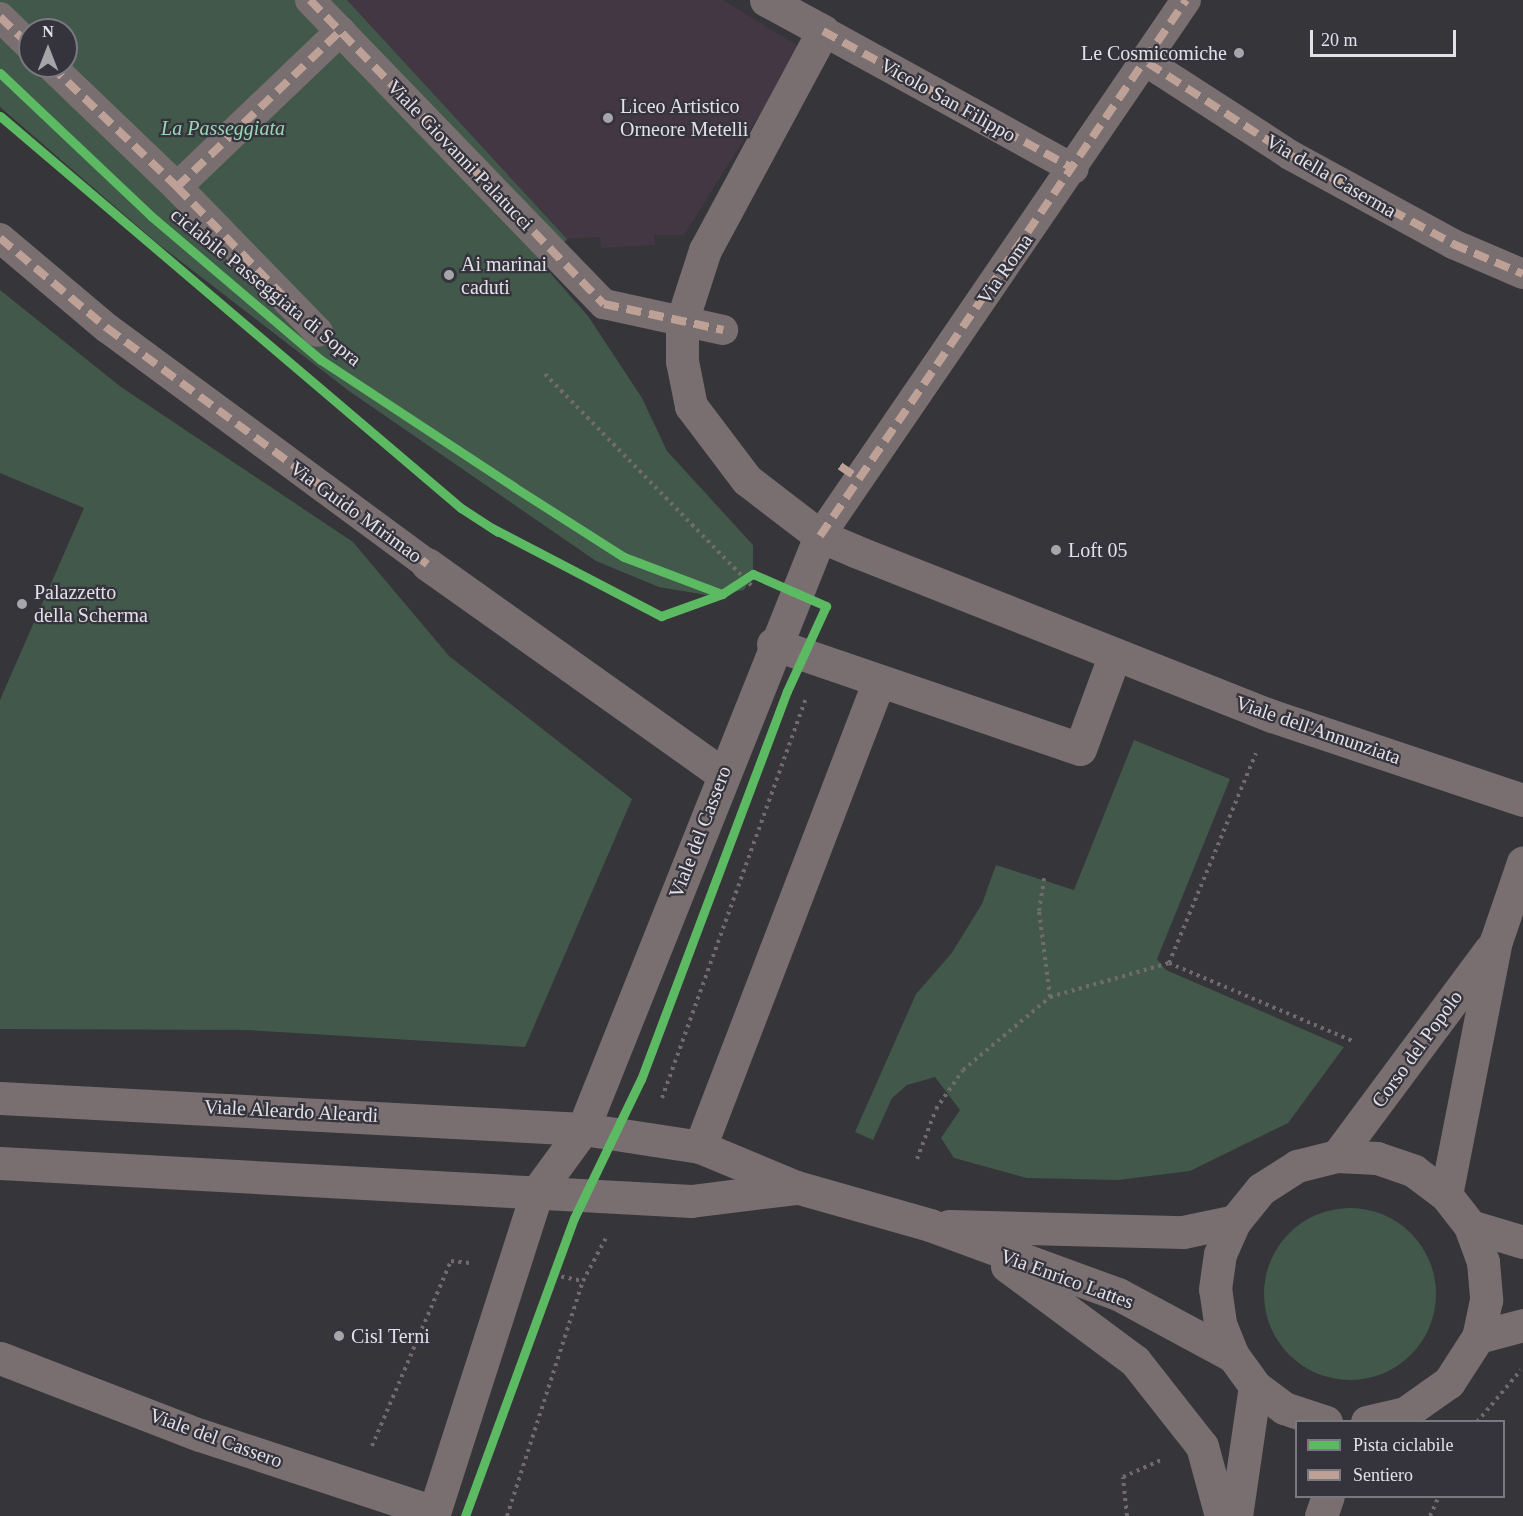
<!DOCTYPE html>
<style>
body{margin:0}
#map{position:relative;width:1523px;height:1516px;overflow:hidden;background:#36353a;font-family:"Times New Roman",serif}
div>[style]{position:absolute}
.education>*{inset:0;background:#433744}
.green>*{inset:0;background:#42584b}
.round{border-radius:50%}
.path>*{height:4px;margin-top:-2px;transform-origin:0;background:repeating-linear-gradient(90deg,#726b6e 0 3px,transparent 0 7.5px)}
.pedestrian>*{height:30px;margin:-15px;padding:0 15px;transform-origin:15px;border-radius:15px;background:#796e70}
.minor>*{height:33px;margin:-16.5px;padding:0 16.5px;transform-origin:16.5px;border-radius:16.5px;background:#796e70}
.tertiary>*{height:33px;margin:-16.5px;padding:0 16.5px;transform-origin:16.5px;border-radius:16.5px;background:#796e70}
.quiet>*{height:8px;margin-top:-4px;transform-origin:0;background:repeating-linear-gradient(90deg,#bda197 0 15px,transparent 0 23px)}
.cycleway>*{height:9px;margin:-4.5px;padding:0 4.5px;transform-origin:4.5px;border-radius:4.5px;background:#5cba63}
.dots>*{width:16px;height:16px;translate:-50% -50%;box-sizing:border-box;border:3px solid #35333c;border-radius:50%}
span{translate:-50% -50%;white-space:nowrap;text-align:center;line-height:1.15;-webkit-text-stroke:4.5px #35333c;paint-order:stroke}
.poi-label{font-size:20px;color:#e3e1e7}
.right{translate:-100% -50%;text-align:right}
.left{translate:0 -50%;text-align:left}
.street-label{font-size:20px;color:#e3e1e7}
.park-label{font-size:20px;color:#9ad8b3;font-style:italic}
.legend{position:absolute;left:1295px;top:1420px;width:210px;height:78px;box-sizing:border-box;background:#35333c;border:2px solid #7b7980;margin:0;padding:8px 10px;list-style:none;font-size:18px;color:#e3e1e7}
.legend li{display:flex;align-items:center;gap:12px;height:30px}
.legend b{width:30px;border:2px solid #7b7980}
.north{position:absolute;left:18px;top:18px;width:60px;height:60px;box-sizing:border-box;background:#35333c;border:2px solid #7b7980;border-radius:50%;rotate:0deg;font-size:16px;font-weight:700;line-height:24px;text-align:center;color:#e3e1e7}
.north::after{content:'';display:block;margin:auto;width:21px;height:27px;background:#a6a5aa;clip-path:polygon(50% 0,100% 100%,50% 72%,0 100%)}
.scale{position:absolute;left:1310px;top:30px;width:146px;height:27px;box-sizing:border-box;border:3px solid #e3e1e7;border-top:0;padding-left:8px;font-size:18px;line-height:21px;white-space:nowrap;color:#e3e1e7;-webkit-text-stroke:4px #35333c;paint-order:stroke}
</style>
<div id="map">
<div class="education">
<div style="clip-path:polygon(347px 0,723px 0,801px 48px,684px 235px,654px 235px,655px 245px,601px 248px,600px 237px,567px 239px)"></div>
</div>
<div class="green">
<div style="clip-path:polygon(evenodd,0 0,347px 0,567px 239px,544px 266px,588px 316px,642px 398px,667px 451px,753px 545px,753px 574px,744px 590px,712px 596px,659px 587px,596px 561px,349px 391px,157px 243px,0 107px,0 0,30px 30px,66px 30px,66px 66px,30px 66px,30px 30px)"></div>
<div style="clip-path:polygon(0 290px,121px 387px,353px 542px,449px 656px,632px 799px,525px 1047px,247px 1030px,0 1029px,0 700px,84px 508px,0 473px)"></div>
<div style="clip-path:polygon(1134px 740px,1230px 779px,1157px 959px,1166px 970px,1344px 1047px,1288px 1123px,1190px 1171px,1118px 1180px,1027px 1178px,954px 1158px,941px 1138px,960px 1110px,935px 1077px,907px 1085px,892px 1098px,873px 1140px,855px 1132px,916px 994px,951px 954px,982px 904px,996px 865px,1074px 890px)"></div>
<div class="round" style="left:1264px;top:1208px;width:172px;height:172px"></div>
</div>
<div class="path">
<div style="left:545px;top:374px;width:299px;rotate:45.7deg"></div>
<div style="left:1169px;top:963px;width:227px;rotate:-67.5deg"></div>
<div style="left:1050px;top:997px;width:124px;rotate:-15.9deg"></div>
<div style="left:1169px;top:963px;width:202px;rotate:23deg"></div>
<div style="left:662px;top:1098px;width:423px;rotate:-70.2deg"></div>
<div style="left:917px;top:1159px;width:53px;rotate:-69.2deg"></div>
<div style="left:936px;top:1109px;width:47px;rotate:-55.3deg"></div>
<div style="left:963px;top:1070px;width:114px;rotate:-40deg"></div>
<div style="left:1050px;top:997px;width:87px;rotate:-97.3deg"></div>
<div style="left:1039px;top:911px;width:37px;rotate:-81deg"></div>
<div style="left:554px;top:1275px;width:30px;rotate:12deg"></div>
<div style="left:1477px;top:1422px;width:68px;rotate:-49.8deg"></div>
<div style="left:372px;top:1446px;width:201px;rotate:-66.9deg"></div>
<div style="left:451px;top:1261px;width:19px;rotate:6deg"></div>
<div style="left:507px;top:1516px;width:247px;rotate:-72.1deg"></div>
<div style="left:583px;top:1281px;width:49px;rotate:-61.9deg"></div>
<div style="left:1127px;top:1516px;width:39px;rotate:-96deg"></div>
<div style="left:1123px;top:1477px;width:42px;rotate:-24.1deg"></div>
<div style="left:1430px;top:1516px;width:22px;rotate:-66deg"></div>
</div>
<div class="pedestrian">
<div style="left:310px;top:0;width:423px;rotate:46deg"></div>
<div style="left:604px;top:304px;width:122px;rotate:12.3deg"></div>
<div style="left:0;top:17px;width:42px;rotate:44deg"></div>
<div style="left:823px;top:31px;width:286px;rotate:28.8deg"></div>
<div style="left:1148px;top:63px;width:169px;rotate:32.9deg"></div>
<div style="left:1290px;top:155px;width:186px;rotate:28.6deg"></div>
<div style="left:1453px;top:244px;width:76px;rotate:23.2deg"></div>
<div style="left:51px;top:66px;width:175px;rotate:43.8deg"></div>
<div style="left:177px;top:187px;width:226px;rotate:-43.7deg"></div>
<div style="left:177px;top:187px;width:202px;rotate:45.8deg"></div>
<div style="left:0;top:238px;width:140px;rotate:40.1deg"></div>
<div style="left:107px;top:328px;width:398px;rotate:36.4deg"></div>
<div style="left:820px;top:536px;width:649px;rotate:-55.67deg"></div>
</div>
<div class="minor">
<div style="left:766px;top:0;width:65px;rotate:28.5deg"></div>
<div style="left:823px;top:31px;width:249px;rotate:118.3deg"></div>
<div style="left:705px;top:250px;width:75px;rotate:107.9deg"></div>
<div style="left:682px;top:321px;width:40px;rotate:90deg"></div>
<div style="left:682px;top:361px;width:46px;rotate:78.7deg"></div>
<div style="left:691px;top:406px;width:93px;rotate:52.9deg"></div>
<div style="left:747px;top:480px;width:92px;rotate:37.5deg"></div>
<div style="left:820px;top:536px;width:38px;rotate:23deg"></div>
<div style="left:855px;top:551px;width:448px;rotate:21.6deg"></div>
<div style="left:1272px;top:716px;width:265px;rotate:18.5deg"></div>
<div style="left:427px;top:564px;width:362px;rotate:35.4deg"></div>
<div style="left:773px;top:644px;width:324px;rotate:18.9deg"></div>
<div style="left:1080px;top:749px;width:101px;rotate:-69.8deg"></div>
<div style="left:700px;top:1147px;width:497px;rotate:-69deg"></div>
<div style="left:1337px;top:1156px;width:257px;rotate:-53.4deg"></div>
<div style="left:1446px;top:1195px;width:259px;rotate:-78.9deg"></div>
<div style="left:1496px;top:941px;width:83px;rotate:-71.1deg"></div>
<div style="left:0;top:1358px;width:214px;rotate:21.1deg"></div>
<div style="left:200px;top:1435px;width:246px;rotate:18.2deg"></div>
<div style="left:433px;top:1516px;width:340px;rotate:-72.2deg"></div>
<div style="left:537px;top:1192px;width:78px;rotate:-53.9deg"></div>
<div style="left:583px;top:1129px;width:639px;rotate:-68.22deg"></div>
</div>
<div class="tertiary">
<div style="left:0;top:1098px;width:584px;rotate:3.04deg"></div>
<div style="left:583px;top:1129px;width:118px;rotate:8.7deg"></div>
<div style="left:700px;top:1147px;width:104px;rotate:22.6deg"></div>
<div style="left:796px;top:1187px;width:139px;rotate:15.8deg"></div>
<div style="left:930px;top:1225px;width:200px;rotate:20.2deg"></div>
<div style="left:1118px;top:1294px;width:131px;rotate:28.3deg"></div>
<div style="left:0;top:1163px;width:692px;rotate:3.15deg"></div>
<div style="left:691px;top:1201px;width:105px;rotate:-7.1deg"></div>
<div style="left:949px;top:1226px;width:234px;rotate:1.5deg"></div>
<div style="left:1183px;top:1232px;width:53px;rotate:-11.9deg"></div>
<div style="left:1470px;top:1226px;width:55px;rotate:16.8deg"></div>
<div style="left:1007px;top:1266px;width:159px;rotate:36.6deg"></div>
<div style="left:1135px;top:1361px;width:108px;rotate:51.8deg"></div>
<div style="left:1202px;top:1446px;width:73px;rotate:74.8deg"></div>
<div style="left:1478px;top:1337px;width:47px;rotate:-14.9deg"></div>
<div style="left:1326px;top:1422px;width:44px;rotate:-161.6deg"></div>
<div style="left:1284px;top:1408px;width:36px;rotate:-143deg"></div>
<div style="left:1255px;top:1386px;width:37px;rotate:-126deg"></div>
<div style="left:1233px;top:1356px;width:35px;rotate:-112deg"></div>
<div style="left:1220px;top:1323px;width:34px;rotate:-98deg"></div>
<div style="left:1215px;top:1289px;width:35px;rotate:-82deg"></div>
<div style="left:1220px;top:1254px;width:36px;rotate:-66deg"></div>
<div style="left:1235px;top:1221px;width:41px;rotate:-50.9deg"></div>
<div style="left:1261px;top:1189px;width:43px;rotate:-32.6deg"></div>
<div style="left:1297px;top:1166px;width:41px;rotate:-14deg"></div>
<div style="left:1337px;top:1156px;width:40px;rotate:2.9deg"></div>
<div style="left:1377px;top:1158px;width:39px;rotate:19deg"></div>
<div style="left:1414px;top:1171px;width:40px;rotate:37deg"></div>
<div style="left:1446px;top:1195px;width:39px;rotate:52deg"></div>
<div style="left:1470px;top:1226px;width:38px;rotate:70deg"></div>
<div style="left:1483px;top:1262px;width:38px;rotate:85deg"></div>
<div style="left:1486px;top:1300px;width:38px;rotate:102deg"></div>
<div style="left:1478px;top:1337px;width:54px;rotate:122.8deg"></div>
<div style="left:1449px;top:1382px;width:54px;rotate:144.8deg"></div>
<div style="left:1405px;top:1413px;width:39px;rotate:167deg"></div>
<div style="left:1236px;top:1516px;width:131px;rotate:-81.7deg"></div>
<div style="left:1321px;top:1516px;width:21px;rotate:-71deg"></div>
</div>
<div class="quiet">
<div style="left:310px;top:0;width:423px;rotate:46deg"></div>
<div style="left:604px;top:304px;width:122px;rotate:12.3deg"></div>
<div style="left:0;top:17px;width:42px;rotate:44deg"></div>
<div style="left:823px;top:31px;width:286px;rotate:28.8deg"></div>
<div style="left:1148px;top:63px;width:169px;rotate:32.9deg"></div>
<div style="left:1290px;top:155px;width:186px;rotate:28.6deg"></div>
<div style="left:1453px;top:244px;width:76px;rotate:23.2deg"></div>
<div style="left:51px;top:66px;width:175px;rotate:43.8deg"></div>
<div style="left:177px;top:187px;width:226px;rotate:-43.7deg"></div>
<div style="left:177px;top:187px;width:202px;rotate:45.8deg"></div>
<div style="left:0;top:238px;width:140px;rotate:40.1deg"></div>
<div style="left:107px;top:328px;width:398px;rotate:36.4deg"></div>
<div style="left:840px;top:466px;width:22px;rotate:34deg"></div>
<div style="left:820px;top:536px;width:649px;rotate:-55.67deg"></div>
</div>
<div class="cycleway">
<div style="left:0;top:73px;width:208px;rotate:43.4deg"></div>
<div style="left:151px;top:216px;width:223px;rotate:40.3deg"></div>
<div style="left:321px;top:360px;width:231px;rotate:33.3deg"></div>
<div style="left:514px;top:487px;width:130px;rotate:32.5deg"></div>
<div style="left:624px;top:557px;width:105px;rotate:20.7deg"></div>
<div style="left:722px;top:594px;width:37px;rotate:-33deg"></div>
<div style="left:753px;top:574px;width:80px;rotate:23.7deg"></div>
<div style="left:826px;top:606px;width:94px;rotate:114.6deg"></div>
<div style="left:787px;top:691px;width:415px;rotate:110.6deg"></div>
<div style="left:641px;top:1079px;width:154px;rotate:115.7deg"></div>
<div style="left:574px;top:1218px;width:317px;rotate:110.1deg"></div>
<div style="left:0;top:116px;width:605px;rotate:40.38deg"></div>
<div style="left:461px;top:508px;width:44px;rotate:33deg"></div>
<div style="left:492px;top:528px;width:191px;rotate:27.5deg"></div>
<div style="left:661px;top:616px;width:65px;rotate:-19.8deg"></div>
</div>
<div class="dots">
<div style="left:1239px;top:53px;background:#a6a5aa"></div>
<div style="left:608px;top:118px;background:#a6a5aa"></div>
<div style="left:449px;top:275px;background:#a6a5aa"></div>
<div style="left:1056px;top:550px;background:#a6a5aa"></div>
<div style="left:22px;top:604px;background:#a6a5aa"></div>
<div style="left:339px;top:1336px;background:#a6a5aa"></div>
</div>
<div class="poi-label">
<span class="right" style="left:1227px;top:53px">Le Cosmicomiche</span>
<span class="left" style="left:620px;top:118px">Liceo Artistico<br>Orneore Metelli</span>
<span class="left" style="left:461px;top:276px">Ai marinai<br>caduti</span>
<span class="left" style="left:1068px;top:550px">Loft 05</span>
<span class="left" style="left:34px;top:604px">Palazzetto<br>della Scherma</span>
<span class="left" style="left:351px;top:1336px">Cisl Terni</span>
</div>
<div class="street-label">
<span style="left:948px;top:100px;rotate:29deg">Vicolo San Filippo</span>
<span style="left:460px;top:155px;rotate:46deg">Viale Giovanni Palatucci</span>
<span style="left:1331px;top:176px;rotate:30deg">Via della Caserma</span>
<span style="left:1005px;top:269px;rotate:-55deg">Via Roma</span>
<span style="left:266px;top:287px;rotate:39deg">ciclabile Passeggiata di Sopra</span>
<span style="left:356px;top:512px;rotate:36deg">Via Guido Mirimao</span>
<span style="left:1318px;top:730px;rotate:19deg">Viale dell'Annunziata</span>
<span style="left:700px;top:832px;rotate:-69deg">Viale del Cassero</span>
<span style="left:1417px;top:1049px;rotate:-54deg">Corso del Popolo</span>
<span style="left:291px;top:1111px;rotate:3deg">Viale Aleardo Aleardi</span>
<span style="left:1067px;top:1279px;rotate:20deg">Via Enrico Lattes</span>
<span style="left:216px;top:1438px;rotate:20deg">Viale del Cassero</span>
</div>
<div class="park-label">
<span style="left:223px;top:128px">La Passeggiata</span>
</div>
<ul class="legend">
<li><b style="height:8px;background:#5cba63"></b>Pista ciclabile</li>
<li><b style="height:8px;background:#bda197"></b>Sentiero</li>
</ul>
<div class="north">N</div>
<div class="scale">20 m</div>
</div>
